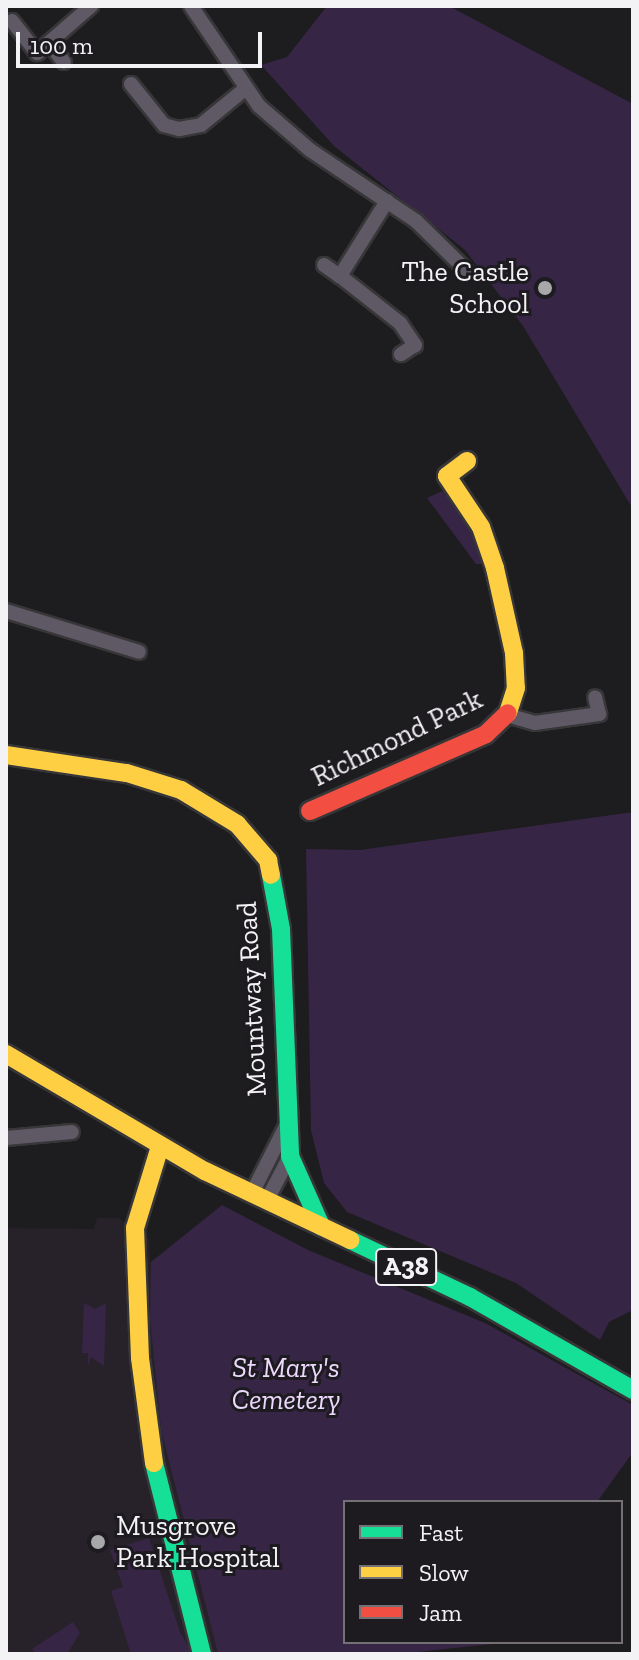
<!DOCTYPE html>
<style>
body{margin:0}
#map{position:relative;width:639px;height:1660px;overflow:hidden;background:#1d1c1e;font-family:"Zilla Slab",serif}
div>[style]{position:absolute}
.built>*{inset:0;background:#27222a}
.green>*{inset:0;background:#372545}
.roads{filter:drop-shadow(2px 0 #373638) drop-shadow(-2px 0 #373638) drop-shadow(0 2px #373638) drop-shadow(0 -2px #373638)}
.street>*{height:14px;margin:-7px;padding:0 7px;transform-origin:7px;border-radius:7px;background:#5f5865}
.fast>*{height:18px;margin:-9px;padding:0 9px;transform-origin:9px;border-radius:9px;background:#16e098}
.slow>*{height:18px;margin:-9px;padding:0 9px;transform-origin:9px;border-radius:9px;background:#ffcf43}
.jam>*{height:18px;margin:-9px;padding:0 9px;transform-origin:9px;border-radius:9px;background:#f24e42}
.dots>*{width:22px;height:22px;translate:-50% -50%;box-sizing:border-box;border:4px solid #1d1b1f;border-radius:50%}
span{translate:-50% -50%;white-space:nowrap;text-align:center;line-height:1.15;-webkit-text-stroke:6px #1d1b1f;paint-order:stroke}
.shield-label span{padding:2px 6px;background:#1d1b1f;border:2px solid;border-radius:6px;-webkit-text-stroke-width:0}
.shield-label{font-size:26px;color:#f3f2f4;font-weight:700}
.poi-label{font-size:28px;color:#f3f2f4}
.right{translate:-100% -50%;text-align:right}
.left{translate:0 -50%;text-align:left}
.street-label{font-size:28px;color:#f3f2f4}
.park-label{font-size:28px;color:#ecd8fd;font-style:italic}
.frame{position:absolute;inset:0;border:8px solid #f3f2f4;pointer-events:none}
.legend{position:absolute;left:343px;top:1500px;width:280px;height:144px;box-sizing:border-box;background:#1d1b1f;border:2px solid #737174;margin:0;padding:10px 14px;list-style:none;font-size:24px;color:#f3f2f4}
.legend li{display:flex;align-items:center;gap:16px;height:40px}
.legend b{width:40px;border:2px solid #737174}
.scale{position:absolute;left:16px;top:32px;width:246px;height:36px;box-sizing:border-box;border:4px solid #f3f2f4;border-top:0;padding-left:10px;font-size:24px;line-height:28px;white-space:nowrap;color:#f3f2f4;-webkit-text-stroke:6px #1d1b1f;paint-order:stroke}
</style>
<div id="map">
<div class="built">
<div style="clip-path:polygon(97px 1218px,119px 1218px,149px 1239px,161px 1430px,218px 1654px,6px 1654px,6px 1228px,94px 1229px)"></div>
</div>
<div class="green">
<div style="clip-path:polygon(327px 6px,449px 6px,633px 104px,633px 509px,523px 326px,465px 250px,334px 146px,261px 65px,287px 57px)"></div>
<div style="clip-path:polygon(442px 491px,468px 520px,487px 564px,476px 564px,427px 498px)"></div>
<div style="clip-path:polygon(633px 812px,633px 1310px,609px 1322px,600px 1340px,516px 1283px,347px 1212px,324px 1183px,311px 1130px,306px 849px,360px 850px)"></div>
<div style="clip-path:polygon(222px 1205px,308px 1250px,485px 1323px,633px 1405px,633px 1452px,597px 1502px,345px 1502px,345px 1642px,493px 1644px,398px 1654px,218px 1654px,161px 1430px,150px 1318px,151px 1262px)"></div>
<div style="clip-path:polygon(84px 1303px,95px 1309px,106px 1303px,104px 1366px,91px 1357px,88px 1366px,88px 1353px,82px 1353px)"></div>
<div style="clip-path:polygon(149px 1538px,180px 1632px,193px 1654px,131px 1654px,111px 1591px,123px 1587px,110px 1550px)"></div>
<div style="clip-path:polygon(73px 1622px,80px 1633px,67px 1654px,36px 1654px,32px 1649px)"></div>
</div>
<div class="roads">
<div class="street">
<div style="left:191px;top:6px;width:121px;rotate:55.8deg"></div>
<div style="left:259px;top:106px;width:67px;rotate:40.8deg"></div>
<div style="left:310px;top:150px;width:128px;rotate:33.8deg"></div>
<div style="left:416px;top:221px;width:70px;rotate:44.4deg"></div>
<div style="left:12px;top:21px;width:41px;rotate:52deg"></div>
<div style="left:37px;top:53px;width:72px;rotate:-41deg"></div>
<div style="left:49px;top:43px;width:24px;rotate:52deg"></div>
<div style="left:131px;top:84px;width:53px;rotate:51.2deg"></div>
<div style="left:164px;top:125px;width:16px;rotate:15deg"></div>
<div style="left:179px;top:129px;width:22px;rotate:-10deg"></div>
<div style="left:201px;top:125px;width:57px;rotate:-39.3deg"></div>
<div style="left:387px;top:201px;width:89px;rotate:122.1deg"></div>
<div style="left:340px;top:276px;width:76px;rotate:38.1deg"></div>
<div style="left:400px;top:323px;width:27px;rotate:56deg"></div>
<div style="left:415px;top:345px;width:17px;rotate:147deg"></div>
<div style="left:324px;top:265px;width:19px;rotate:35deg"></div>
<div style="left:6px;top:611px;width:139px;rotate:17.1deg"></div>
<div style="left:507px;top:715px;width:29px;rotate:16deg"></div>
<div style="left:535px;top:723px;width:65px;rotate:-8deg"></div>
<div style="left:599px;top:714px;width:17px;rotate:-103deg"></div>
<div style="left:6px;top:1138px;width:66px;rotate:-5.2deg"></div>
<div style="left:252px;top:1193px;width:75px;rotate:-63.1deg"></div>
<div style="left:267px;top:1200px;width:50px;rotate:-62.4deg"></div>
</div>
<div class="fast">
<div style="left:271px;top:875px;width:55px;rotate:79.5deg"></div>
<div style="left:281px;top:929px;width:227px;rotate:87.7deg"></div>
<div style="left:290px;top:1156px;width:77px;rotate:66.1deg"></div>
<div style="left:350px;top:1240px;width:133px;rotate:25.4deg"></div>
<div style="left:470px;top:1297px;width:188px;rotate:29.7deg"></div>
<div style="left:154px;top:1463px;width:197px;rotate:75.9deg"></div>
</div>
<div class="slow">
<div style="left:467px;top:461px;width:25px;rotate:143deg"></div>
<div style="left:447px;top:476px;width:61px;rotate:56.3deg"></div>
<div style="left:481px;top:527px;width:43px;rotate:71.1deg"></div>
<div style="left:495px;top:568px;width:87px;rotate:77.4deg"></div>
<div style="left:514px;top:653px;width:35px;rotate:87deg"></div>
<div style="left:516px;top:688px;width:26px;rotate:108deg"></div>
<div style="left:6px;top:755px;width:122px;rotate:8.5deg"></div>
<div style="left:127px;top:773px;width:57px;rotate:17.5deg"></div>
<div style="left:181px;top:790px;width:66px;rotate:31.3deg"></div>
<div style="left:237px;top:824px;width:48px;rotate:49.3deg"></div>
<div style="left:268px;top:860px;width:15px;rotate:79deg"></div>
<div style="left:6px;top:1054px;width:231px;rotate:30.5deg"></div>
<div style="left:205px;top:1171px;width:161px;rotate:25.4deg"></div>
<div style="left:154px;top:1463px;width:106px;rotate:-97.6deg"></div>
<div style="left:140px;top:1358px;width:130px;rotate:-92.2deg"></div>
<div style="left:135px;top:1228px;width:86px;rotate:-73deg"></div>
</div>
<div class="jam">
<div style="left:310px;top:811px;width:192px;rotate:-23.6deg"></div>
<div style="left:486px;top:734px;width:30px;rotate:-44deg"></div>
</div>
</div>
<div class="dots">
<div style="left:545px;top:288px;background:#a8a7a9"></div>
<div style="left:98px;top:1542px;background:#a8a7a9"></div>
</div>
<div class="shield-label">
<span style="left:406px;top:1267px">A38</span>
</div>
<div class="poi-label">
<span class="right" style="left:529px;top:288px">The Castle<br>School</span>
<span class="left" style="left:116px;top:1542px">Musgrove<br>Park Hospital</span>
</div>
<div class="street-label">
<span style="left:397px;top:738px;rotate:-26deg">Richmond Park</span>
<span style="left:252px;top:999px;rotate:-93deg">Mountway Road</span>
</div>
<div class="park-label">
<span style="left:286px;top:1384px">St Mary's<br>Cemetery</span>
</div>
<div class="frame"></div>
<ul class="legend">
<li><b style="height:10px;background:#16e098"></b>Fast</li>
<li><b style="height:10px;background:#ffcf43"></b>Slow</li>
<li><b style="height:10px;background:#f24e42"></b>Jam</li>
</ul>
<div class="scale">100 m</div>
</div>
